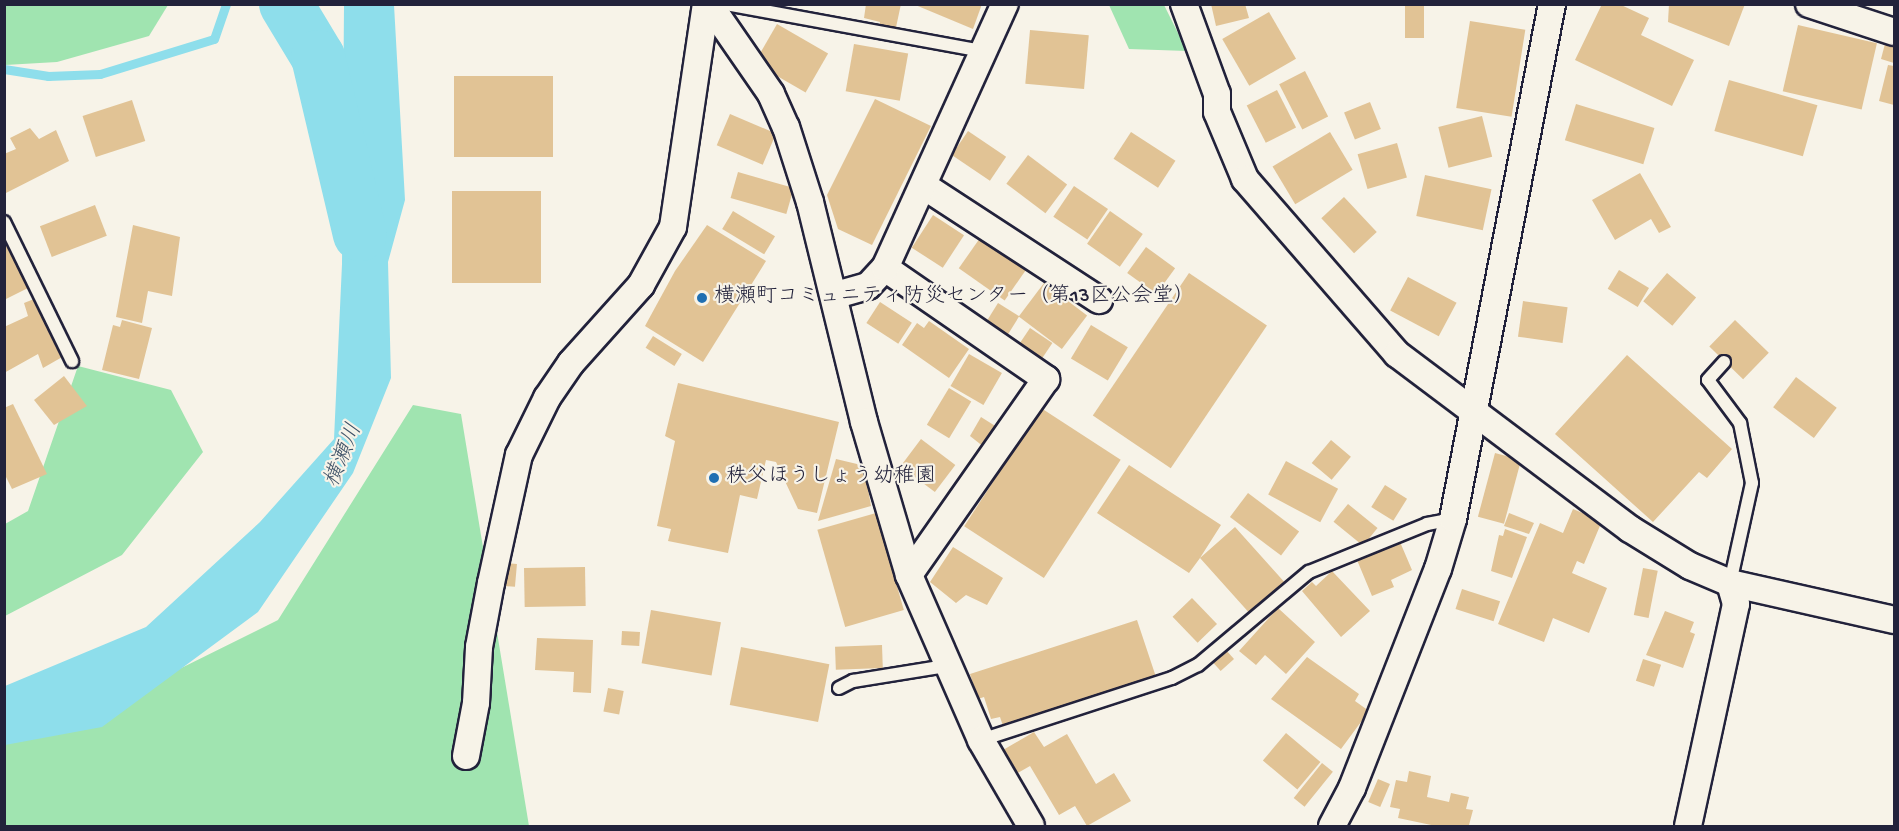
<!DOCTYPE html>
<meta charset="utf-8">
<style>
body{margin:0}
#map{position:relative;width:1899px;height:831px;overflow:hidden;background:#f7f3e8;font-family:"Gochi Hand","Klee One",sans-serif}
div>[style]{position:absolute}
.green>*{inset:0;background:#a0e4b0}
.water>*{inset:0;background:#8edeeb}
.stream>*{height:9px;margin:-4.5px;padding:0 4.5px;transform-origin:4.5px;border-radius:4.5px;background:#8edeeb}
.river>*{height:54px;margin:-27px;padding:0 27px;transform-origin:27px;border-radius:27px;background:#8edeeb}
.building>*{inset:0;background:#e1c395;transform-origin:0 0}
.roads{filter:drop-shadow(2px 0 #22223b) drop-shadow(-2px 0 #22223b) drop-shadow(0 2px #22223b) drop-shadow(0 -2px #22223b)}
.lane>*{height:12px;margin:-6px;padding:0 6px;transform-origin:6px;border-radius:6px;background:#f7f3e8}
.street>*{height:26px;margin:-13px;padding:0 13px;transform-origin:13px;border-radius:13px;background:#f7f3e8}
.dots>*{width:16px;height:16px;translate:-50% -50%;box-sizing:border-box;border:3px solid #f7f3e8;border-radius:50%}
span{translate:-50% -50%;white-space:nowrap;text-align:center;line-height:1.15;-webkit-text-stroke:4.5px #f7f3e8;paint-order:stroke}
.poi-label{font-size:21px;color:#22223b}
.left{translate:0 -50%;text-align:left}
.water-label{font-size:22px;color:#3d5167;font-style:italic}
.frame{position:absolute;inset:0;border:6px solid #22223b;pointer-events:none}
</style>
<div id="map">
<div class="green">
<div style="clip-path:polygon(5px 4px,168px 4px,168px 5px,149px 36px,57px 62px,5px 65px)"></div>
<div style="clip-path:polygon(1109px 5px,1164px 5px,1187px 51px,1129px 49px)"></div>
<div style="clip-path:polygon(78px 366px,171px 390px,203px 452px,122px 555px,5px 616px,5px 524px,28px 511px)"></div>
<div style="clip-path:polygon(413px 405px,461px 414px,529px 826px,5px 826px,4px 718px,149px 684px,278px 620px)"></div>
</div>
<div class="water">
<div style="clip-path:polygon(344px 5px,394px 5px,405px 200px,388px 262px,391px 378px,353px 473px,258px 612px,102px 727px,5px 745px,5px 686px,146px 627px,260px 522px,334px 439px,342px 264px)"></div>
</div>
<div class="stream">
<div style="left:4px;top:69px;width:45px;rotate:9deg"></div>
<div style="left:48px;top:76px;width:52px;rotate:-2.2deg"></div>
<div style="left:100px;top:74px;width:119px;rotate:-17.1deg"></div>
<div style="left:214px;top:39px;width:37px;rotate:-71deg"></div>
</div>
<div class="river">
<div style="left:286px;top:4px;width:62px;rotate:58.9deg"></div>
<div style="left:318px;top:57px;width:182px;rotate:76.7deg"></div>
</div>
<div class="building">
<div style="clip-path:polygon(866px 4px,901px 4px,895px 32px,879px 29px,880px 22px,864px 18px)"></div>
<div style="clip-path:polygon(913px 4px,982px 4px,973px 29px)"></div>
<div style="clip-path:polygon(1211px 4px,1245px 4px,1249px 18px,1216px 26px)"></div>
<div style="clip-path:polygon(1602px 4px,1619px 4px,1649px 18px,1641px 35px,1694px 60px,1672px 106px,1575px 60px)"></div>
<div style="clip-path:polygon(1669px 4px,1745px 4px,1729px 46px,1668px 22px)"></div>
<div style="left:1405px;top:6px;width:19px;height:32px"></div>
<div style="left:1269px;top:12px;width:54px;height:54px;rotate:60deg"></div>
<div style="left:1470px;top:21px;width:56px;height:88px;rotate:9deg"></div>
<div style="left:777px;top:24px;width:59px;height:45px;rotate:30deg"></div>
<div style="left:1798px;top:25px;width:81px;height:68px;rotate:13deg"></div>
<div style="left:1030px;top:30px;width:59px;height:54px;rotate:5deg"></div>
<div style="clip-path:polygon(1886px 40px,1894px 42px,1894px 63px,1881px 59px)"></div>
<div style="left:854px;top:44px;width:55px;height:48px;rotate:10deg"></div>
<div style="clip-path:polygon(1888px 65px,1894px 66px,1894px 105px,1879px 101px)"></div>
<div style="left:1305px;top:71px;width:51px;height:29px;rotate:63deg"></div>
<div style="left:454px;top:76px;width:99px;height:81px"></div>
<div style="left:1729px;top:80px;width:92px;height:53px;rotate:16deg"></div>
<div style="left:1277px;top:90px;width:42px;height:34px;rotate:63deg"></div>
<div style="clip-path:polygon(875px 99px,931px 126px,872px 245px,838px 229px,827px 195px)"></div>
<div style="left:132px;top:100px;width:43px;height:52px;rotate:72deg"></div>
<div style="left:1370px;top:102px;width:29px;height:28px;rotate:68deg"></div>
<div style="left:1576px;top:104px;width:82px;height:38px;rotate:17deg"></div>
<div style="left:730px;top:114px;width:50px;height:34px;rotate:23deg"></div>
<div style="left:1482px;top:116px;width:42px;height:45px;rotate:76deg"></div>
<div style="clip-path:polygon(30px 128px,39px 139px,56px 130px,69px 161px,4px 194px,4px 154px,16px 149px,10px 138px)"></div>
<div style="left:968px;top:131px;width:46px;height:29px;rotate:34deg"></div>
<div style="left:1131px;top:132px;width:53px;height:32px;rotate:33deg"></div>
<div style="left:1330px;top:132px;width:44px;height:67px;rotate:59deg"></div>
<div style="left:1397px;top:143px;width:36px;height:41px;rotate:74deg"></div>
<div style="left:1028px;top:155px;width:49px;height:36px;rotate:37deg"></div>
<div style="left:738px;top:172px;width:58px;height:27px;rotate:16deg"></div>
<div style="clip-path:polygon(1640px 173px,1671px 227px,1659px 233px,1651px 219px,1615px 240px,1592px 200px)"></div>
<div style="left:1425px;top:175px;width:68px;height:42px;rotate:12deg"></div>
<div style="left:1074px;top:186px;width:41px;height:37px;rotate:34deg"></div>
<div style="left:452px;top:191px;width:89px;height:92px"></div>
<div style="left:1344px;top:197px;width:48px;height:31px;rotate:47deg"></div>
<div style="left:95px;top:205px;width:33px;height:59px;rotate:69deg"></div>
<div style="left:733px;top:211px;width:49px;height:21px;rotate:31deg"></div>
<div style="left:1110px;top:211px;width:40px;height:40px;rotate:35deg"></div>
<div style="left:933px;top:215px;width:37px;height:39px;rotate:33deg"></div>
<div style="clip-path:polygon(133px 225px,180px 237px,172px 296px,148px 291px,142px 323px,116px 317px)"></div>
<div style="clip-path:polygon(707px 225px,766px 261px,703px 362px,645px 326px,675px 271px)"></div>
<div style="clip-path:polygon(4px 233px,32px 286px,4px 300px)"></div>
<div style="left:980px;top:238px;width:56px;height:37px;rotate:35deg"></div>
<div style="left:1146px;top:247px;width:36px;height:32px;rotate:36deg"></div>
<div style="left:1619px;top:270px;width:35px;height:22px;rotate:31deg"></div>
<div style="left:1189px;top:273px;width:94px;height:172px;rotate:34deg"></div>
<div style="left:1667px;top:273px;width:38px;height:37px;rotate:40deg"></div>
<div style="left:1408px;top:277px;width:55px;height:38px;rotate:28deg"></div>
<div style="left:1044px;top:283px;width:54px;height:42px;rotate:37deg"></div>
<div style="clip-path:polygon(39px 297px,64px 356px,43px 368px,38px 354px,4px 373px,4px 327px,28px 316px,24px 303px)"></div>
<div style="left:1523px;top:301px;width:45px;height:36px;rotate:8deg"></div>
<div style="left:880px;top:302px;width:38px;height:25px;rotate:33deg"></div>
<div style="left:998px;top:303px;width:25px;height:22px;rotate:32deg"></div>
<div style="clip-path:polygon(122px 320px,152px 328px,139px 379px,102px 370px,113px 325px,120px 327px)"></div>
<div style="left:1735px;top:320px;width:47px;height:37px;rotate:44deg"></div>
<div style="clip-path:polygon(929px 321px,969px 349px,949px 378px,902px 345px,917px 323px,924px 328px)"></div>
<div style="left:1091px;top:325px;width:43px;height:39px;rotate:31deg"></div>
<div style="left:1030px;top:328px;width:27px;height:21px;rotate:34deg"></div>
<div style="left:653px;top:336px;width:34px;height:14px;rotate:32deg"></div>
<div style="left:969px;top:354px;width:38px;height:37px;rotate:30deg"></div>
<div style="clip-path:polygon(1627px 355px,1732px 449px,1707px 478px,1699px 472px,1653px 522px,1555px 434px)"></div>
<div style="clip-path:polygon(64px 376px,87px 406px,54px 425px,34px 400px)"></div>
<div style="left:1796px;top:377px;width:51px;height:38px;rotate:37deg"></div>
<div style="clip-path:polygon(678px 383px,839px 422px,817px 513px,798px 509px,776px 462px,766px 460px,757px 499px,740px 495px,728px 553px,668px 541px,671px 529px,657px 526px,675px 441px,665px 436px)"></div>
<div style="left:949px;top:388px;width:26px;height:43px;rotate:31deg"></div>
<div style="clip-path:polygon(13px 404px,47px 474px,12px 489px,4px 473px,4px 408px)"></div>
<div style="left:1041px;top:408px;width:95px;height:141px;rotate:33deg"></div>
<div style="clip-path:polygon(981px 417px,1000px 429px,989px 451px,970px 436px)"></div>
<div style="left:921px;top:439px;width:43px;height:34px;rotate:37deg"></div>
<div style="left:1331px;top:440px;width:26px;height:30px;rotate:40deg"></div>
<div style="left:1495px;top:453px;width:27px;height:66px;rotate:15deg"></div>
<div style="clip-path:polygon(836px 459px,857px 464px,866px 478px,871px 506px,818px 521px)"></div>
<div style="left:1286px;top:461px;width:59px;height:38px;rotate:28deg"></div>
<div style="clip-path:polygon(1129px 465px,1221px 525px,1200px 558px,1235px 527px,1287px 585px,1252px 616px,1200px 558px,1189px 573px,1097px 513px)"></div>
<div style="left:1385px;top:485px;width:26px;height:26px;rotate:32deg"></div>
<div style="left:1248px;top:493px;width:64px;height:30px;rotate:37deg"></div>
<div style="left:1348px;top:504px;width:38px;height:23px;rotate:39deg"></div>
<div style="clip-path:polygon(1573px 509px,1602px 521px,1584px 564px,1577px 561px,1572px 573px,1607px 588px,1589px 633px,1553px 618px,1544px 642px,1498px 624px,1540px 523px,1563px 533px)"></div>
<div style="left:876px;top:513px;width:101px;height:61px;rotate:74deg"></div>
<div style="clip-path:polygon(1509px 513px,1534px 523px,1529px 534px,1504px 526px)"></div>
<div style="clip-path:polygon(1505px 529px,1527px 537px,1512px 578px,1491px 571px,1499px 535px,1503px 536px)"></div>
<div style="clip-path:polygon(1400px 542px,1412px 570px,1391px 580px,1394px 587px,1372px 596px,1357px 560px)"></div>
<div style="clip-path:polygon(953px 547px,1003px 578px,987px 605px,966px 595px,956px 603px,930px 582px)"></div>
<div style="left:506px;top:563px;width:11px;height:23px;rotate:5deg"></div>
<div style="left:585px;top:567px;width:39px;height:61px;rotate:89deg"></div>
<div style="left:1643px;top:568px;width:15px;height:48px;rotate:11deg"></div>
<div style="clip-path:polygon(1332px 571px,1370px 611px,1341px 637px,1302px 591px,1312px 582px,1316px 586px)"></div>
<div style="left:1462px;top:589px;width:40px;height:21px;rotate:18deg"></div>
<div style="left:1192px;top:598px;width:36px;height:27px;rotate:46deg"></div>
<div style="clip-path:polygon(1278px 608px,1315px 642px,1286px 674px,1265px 655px,1256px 665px,1239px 651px)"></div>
<div style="left:651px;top:610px;width:71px;height:54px;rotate:10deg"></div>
<div style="clip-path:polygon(1665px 611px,1694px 622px,1690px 632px,1695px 634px,1683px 668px,1646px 655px)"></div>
<div style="clip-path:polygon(1137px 620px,1156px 677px,1003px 726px,1000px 717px,991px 719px,984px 697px,978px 699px,970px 674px)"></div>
<div style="left:622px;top:631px;width:18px;height:14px;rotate:3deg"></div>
<div style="clip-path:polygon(537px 638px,593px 640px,591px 693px,573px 692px,574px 672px,535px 670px)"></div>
<div style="left:882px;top:645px;width:23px;height:47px;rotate:88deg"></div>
<div style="left:741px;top:647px;width:90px;height:59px;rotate:11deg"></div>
<div style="left:1226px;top:650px;width:12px;height:18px;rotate:48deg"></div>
<div style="clip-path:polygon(1307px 657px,1359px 694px,1355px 701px,1369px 711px,1341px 749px,1271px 699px)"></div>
<div style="left:1643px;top:659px;width:19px;height:23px;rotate:18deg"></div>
<div style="left:608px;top:688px;width:16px;height:24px;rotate:11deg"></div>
<div style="clip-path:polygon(1034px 732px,1044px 747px,1067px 734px,1096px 784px,1114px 773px,1131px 801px,1087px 826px,1075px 806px,1059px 815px,1030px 766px,1016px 774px,1003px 750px)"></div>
<div style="left:1286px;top:733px;width:45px;height:36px;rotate:40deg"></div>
<div style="left:1322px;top:763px;width:14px;height:45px;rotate:39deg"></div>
<div style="clip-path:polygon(1409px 771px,1431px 776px,1427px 797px,1449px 802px,1451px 793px,1469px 797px,1466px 809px,1473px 810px,1469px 825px,1436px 826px,1398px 818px,1400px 809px,1390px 807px,1396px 780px,1407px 782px)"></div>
<div style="left:1378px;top:779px;width:13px;height:25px;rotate:23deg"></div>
</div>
<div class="roads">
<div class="lane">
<div style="left:726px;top:4px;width:261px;rotate:10.4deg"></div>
<div style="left:4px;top:222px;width:155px;rotate:63.9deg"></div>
<div style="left:1724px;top:362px;width:24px;rotate:132deg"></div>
<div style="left:1708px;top:380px;width:54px;rotate:53.3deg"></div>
<div style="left:1740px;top:423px;width:61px;rotate:78.7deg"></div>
<div style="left:1752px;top:483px;width:102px;rotate:102.4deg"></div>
<div style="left:839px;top:688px;width:16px;rotate:-27deg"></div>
<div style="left:853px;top:681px;width:94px;rotate:-9.2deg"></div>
<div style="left:981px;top:740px;width:201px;rotate:-18deg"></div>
<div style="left:1172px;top:678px;width:29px;rotate:-27deg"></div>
<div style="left:1198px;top:665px;width:145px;rotate:-40deg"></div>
<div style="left:1309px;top:572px;width:127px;rotate:-22.1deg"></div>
<div style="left:1427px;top:524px;width:26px;rotate:-11deg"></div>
</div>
<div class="street">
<div style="left:709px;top:4px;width:109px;rotate:55.4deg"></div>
<div style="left:771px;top:94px;width:36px;rotate:66deg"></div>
<div style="left:786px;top:127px;width:79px;rotate:72.3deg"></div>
<div style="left:810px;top:202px;width:227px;rotate:76.2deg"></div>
<div style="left:864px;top:422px;width:159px;rotate:73.6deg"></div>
<div style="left:909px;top:575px;width:180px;rotate:66.4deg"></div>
<div style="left:981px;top:740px;width:99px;rotate:59.8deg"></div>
<div style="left:1184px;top:4px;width:96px;rotate:69.9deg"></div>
<div style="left:1217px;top:94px;width:18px;rotate:90deg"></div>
<div style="left:1217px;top:112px;width:73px;rotate:67.3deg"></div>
<div style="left:1245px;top:179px;width:232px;rotate:49deg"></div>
<div style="left:1397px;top:354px;width:291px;rotate:36.9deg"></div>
<div style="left:1630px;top:529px;width:70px;rotate:31.7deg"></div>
<div style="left:1690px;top:566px;width:43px;rotate:23deg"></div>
<div style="left:1730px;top:583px;width:168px;rotate:12.7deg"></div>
<div style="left:1809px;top:4px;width:89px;rotate:18.2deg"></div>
<div style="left:924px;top:186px;width:209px;rotate:33.1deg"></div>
<div style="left:885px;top:268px;width:196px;rotate:34.6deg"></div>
<div style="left:1046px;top:379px;width:239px;rotate:125deg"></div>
<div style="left:836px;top:295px;width:33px;rotate:-16deg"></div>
<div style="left:868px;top:286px;width:25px;rotate:-47deg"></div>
<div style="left:885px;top:268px;width:290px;rotate:-65.6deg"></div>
<div style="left:466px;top:756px;width:54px;rotate:-79.3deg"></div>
<div style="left:476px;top:703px;width:56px;rotate:-86.9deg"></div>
<div style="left:479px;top:647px;width:65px;rotate:-79.4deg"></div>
<div style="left:491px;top:583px;width:131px;rotate:-77.7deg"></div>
<div style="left:519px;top:455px;width:64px;rotate:-63.8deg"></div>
<div style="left:547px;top:398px;width:42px;rotate:-55.6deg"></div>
<div style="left:571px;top:363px;width:105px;rotate:-48.1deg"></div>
<div style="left:641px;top:285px;width:66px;rotate:-61.1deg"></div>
<div style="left:673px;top:227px;width:225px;rotate:-81.6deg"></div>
<div style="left:1332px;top:826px;width:43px;rotate:-62.2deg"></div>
<div style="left:1352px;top:788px;width:235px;rotate:-68.6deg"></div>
<div style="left:1438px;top:569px;width:52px;rotate:-73.3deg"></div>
<div style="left:1453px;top:519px;width:524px;rotate:-79.12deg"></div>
<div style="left:1688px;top:826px;width:227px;rotate:-77.8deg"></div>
<div style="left:1736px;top:604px;width:22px;rotate:-106deg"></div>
</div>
</div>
<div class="dots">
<div style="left:702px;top:298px;background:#1f6fb2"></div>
<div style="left:714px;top:478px;background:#1f6fb2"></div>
</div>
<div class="poi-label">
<span class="left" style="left:714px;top:298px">横瀬町コミュニティ防災センター（第13区公会堂）</span>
<span class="left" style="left:726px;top:478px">秩父ほうしょう幼稚園</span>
</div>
<div class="water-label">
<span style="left:345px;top:456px;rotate:-68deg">横瀬川</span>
</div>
<div class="frame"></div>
</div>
